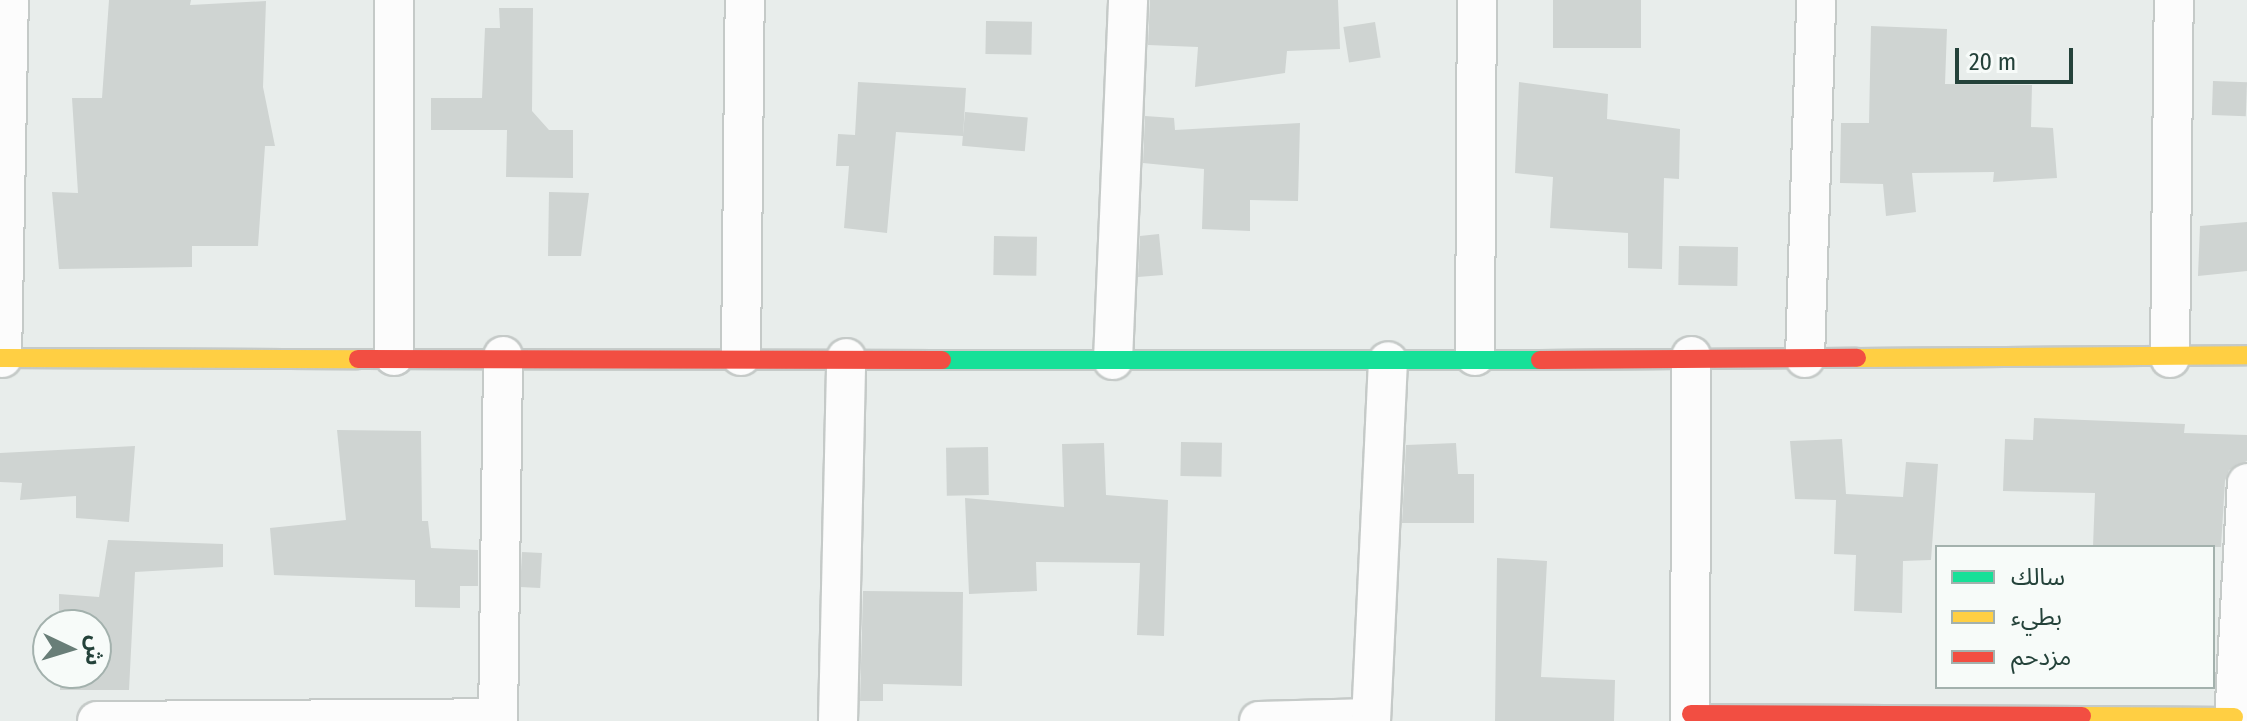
<!DOCTYPE html>
<meta charset="utf-8">
<style>
body{margin:0}
#map{position:relative;width:2247px;height:721px;overflow:hidden;background:#e8edeb;font-family:"Fira Sans Condensed","Noto Sans Arabic",sans-serif}
div>[style]{position:absolute}
.building>*{inset:0;background:#cfd4d2;transform-origin:0 0}
.roads{filter:drop-shadow(2px 0 #c5cac8) drop-shadow(-2px 0 #c5cac8) drop-shadow(0 2px #c5cac8) drop-shadow(0 -2px #c5cac8)}
.street>*{height:38px;margin:-19px;padding:0 19px;transform-origin:19px;border-radius:19px;background:#fcfcfc}
.fast>*{height:18px;margin:-9px;padding:0 9px;transform-origin:9px;border-radius:9px;background:#16e098}
.slow>*{height:18px;margin:-9px;padding:0 9px;transform-origin:9px;border-radius:9px;background:#ffcf43}
.jam>*{height:18px;margin:-9px;padding:0 9px;transform-origin:9px;border-radius:9px;background:#f24e42}
span{translate:-50% -50%;white-space:nowrap;text-align:center;line-height:1.15;-webkit-text-stroke:7px #f7fbf9;paint-order:stroke}
.legend{position:absolute;left:1935px;top:545px;width:280px;height:144px;box-sizing:border-box;background:#f7fbf9;border:2px solid #a3b1ad;margin:0;padding:10px 14px;list-style:none;font-size:24px;color:#24423a}
.legend li{display:flex;align-items:center;gap:16px;height:40px}
.legend b{width:40px;border:2px solid #a3b1ad}
.north{position:absolute;left:32px;top:609px;width:80px;height:80px;box-sizing:border-box;background:#f7fbf9;border:2px solid #a3b1ad;border-radius:50%;rotate:94deg;font-size:22px;font-weight:700;line-height:32px;text-align:center;color:#24423a}
.north::after{content:'';display:block;margin:auto;width:28px;height:36px;background:#697e78;clip-path:polygon(50% 0,100% 100%,50% 72%,0 100%)}
.scale{position:absolute;left:1955px;top:48px;width:118px;height:36px;box-sizing:border-box;border:4px solid #24423a;border-top:0;padding-left:10px;font-size:24px;line-height:28px;white-space:nowrap;color:#24423a;-webkit-text-stroke:6px #f7fbf9;paint-order:stroke}
</style>
<div id="map">
<div class="building">
<div style="clip-path:polygon(109px 0,191px 0,190px 5px,266px 1px,263px 87px,275px 146px,265px 146px,258px 246px,192px 246px,192px 267px,59px 269px,52px 192px,78px 193px,72px 98px,102px 98px)"></div>
<div style="clip-path:polygon(1150px 0,1338px 0,1340px 49px,1287px 51px,1285px 73px,1195px 87px,1198px 47px,1148px 45px)"></div>
<div style="left:1553px;top:0;width:88px;height:48px"></div>
<div style="clip-path:polygon(499px 8px,533px 8px,532px 111px,549px 130px,573px 130px,573px 178px,506px 177px,507px 130px,431px 130px,431px 98px,482px 98px,485px 28px,500px 28px)"></div>
<div style="left:986px;top:21px;width:46px;height:33px;rotate:1deg"></div>
<div style="left:1375px;top:22px;width:36px;height:32px;rotate:81deg"></div>
<div style="clip-path:polygon(1871px 26px,1947px 29px,1945px 84px,2032px 85px,2031px 127px,2053px 128px,2057px 178px,1993px 182px,1994px 172px,1912px 173px,1916px 212px,1886px 216px,1883px 184px,1840px 183px,1841px 123px,1869px 123px)"></div>
<div style="left:2213px;top:81px;width:34px;height:34px;rotate:2deg"></div>
<div style="clip-path:polygon(858px 82px,966px 88px,963px 136px,896px 132px,887px 233px,844px 228px,849px 166px,836px 166px,838px 134px,855px 135px)"></div>
<div style="clip-path:polygon(1519px 82px,1608px 94px,1607px 119px,1680px 129px,1679px 179px,1664px 178px,1662px 269px,1628px 268px,1628px 233px,1550px 228px,1553px 177px,1515px 173px)"></div>
<div style="left:965px;top:112px;width:63px;height:34px;rotate:5deg"></div>
<div style="clip-path:polygon(1145px 116px,1174px 118px,1175px 130px,1300px 123px,1298px 201px,1250px 200px,1250px 231px,1202px 229px,1204px 169px,1143px 163px)"></div>
<div style="clip-path:polygon(549px 192px,589px 193px,581px 256px,548px 256px)"></div>
<div style="clip-path:polygon(2247px 222px,2247px 271px,2198px 276px,2200px 226px)"></div>
<div style="clip-path:polygon(1159px 234px,1163px 275px,1138px 277px,1140px 236px)"></div>
<div style="left:994px;top:236px;width:43px;height:39px;rotate:1deg"></div>
<div style="left:1679px;top:246px;width:59px;height:39px;rotate:1deg"></div>
<div style="clip-path:polygon(2034px 418px,2185px 424px,2184px 433px,2247px 435px,2247px 461px,2229px 470px,2225px 481px,2221px 547px,2093px 547px,2095px 493px,2003px 491px,2005px 439px,2033px 440px)"></div>
<div style="clip-path:polygon(337px 430px,421px 431px,422px 521px,428px 521px,431px 548px,478px 550px,478px 586px,460px 586px,460px 608px,415px 607px,415px 580px,274px 575px,270px 528px,346px 520px)"></div>
<div style="clip-path:polygon(1842px 439px,1846px 494px,1903px 497px,1906px 462px,1938px 464px,1931px 560px,1903px 561px,1902px 613px,1854px 611px,1856px 555px,1834px 554px,1836px 500px,1795px 499px,1790px 441px)"></div>
<div style="left:1181px;top:442px;width:41px;height:34px;rotate:1deg"></div>
<div style="clip-path:polygon(1104px 443px,1106px 495px,1168px 500px,1164px 636px,1137px 635px,1140px 563px,1036px 562px,1037px 591px,969px 594px,965px 498px,1064px 507px,1062px 444px)"></div>
<div style="clip-path:polygon(1456px 443px,1458px 474px,1474px 474px,1474px 523px,1402px 523px,1406px 445px)"></div>
<div style="clip-path:polygon(135px 446px,129px 522px,76px 518px,76px 496px,20px 500px,22px 483px,0 482px,0 453px)"></div>
<div style="left:988px;top:447px;width:48px;height:42px;rotate:89deg"></div>
<div style="clip-path:polygon(108px 540px,223px 544px,223px 567px,135px 572px,129px 690px,60px 690px,60px 673px,96px 673px,96px 625px,59px 625px,59px 594px,99px 597px)"></div>
<div style="left:522px;top:552px;width:20px;height:35px;rotate:3deg"></div>
<div style="clip-path:polygon(1497px 558px,1547px 561px,1541px 677px,1615px 680px,1614px 721px,1495px 721px)"></div>
<div style="clip-path:polygon(863px 591px,963px 592px,962px 686px,883px 684px,883px 701px,860px 701px)"></div>
</div>
<div class="roads">
<div class="street">
<div style="left:394px;top:356px;width:356px;rotate:-90deg"></div>
<div style="left:741px;top:356px;width:356px;rotate:-89.4deg"></div>
<div style="left:1475px;top:356px;width:356px;rotate:-89.7deg"></div>
<div style="left:2px;top:358px;width:358px;rotate:-88.9deg"></div>
<div style="left:1805px;top:358px;width:358px;rotate:-88.2deg"></div>
<div style="left:2170px;top:358px;width:358px;rotate:-89.4deg"></div>
<div style="left:1113px;top:360px;width:360px;rotate:-87.6deg"></div>
<div style="left:97px;top:721px;width:401px;rotate:-0.4deg"></div>
<div style="left:498px;top:721px;width:365px;rotate:-89.2deg"></div>
<div style="left:838px;top:721px;width:363px;rotate:-88.7deg"></div>
<div style="left:1259px;top:721px;width:112px;rotate:-1.5deg"></div>
<div style="left:1371px;top:721px;width:360px;rotate:-87.3deg"></div>
<div style="left:1690px;top:721px;width:365px;rotate:-89.8deg"></div>
<div style="left:2234px;top:721px;width:238px;rotate:-86.9deg"></div>
</div>
<div class="fast">
<div style="left:942px;top:360px;width:598px"></div>
</div>
<div class="slow">
<div style="left:0;top:358px;width:358px;rotate:0.2deg"></div>
<div style="left:1857px;top:358px;width:390px;rotate:-0.4deg"></div>
<div style="left:2082px;top:716px;width:152px;rotate:0.4deg"></div>
</div>
<div class="jam">
<div style="left:358px;top:359px;width:584px;rotate:0.1deg"></div>
<div style="left:1540px;top:360px;width:317px;rotate:-0.4deg"></div>
<div style="left:1691px;top:714px;width:391px;rotate:0.3deg"></div>
</div>
</div>
<ul class="legend">
<li><b style="height:10px;background:#16e098"></b>سالك</li>
<li><b style="height:10px;background:#ffcf43"></b>بطيء</li>
<li><b style="height:10px;background:#f24e42"></b>مزدحم</li>
</ul>
<div class="north">ش</div>
<div class="scale">20 m</div>
</div>
